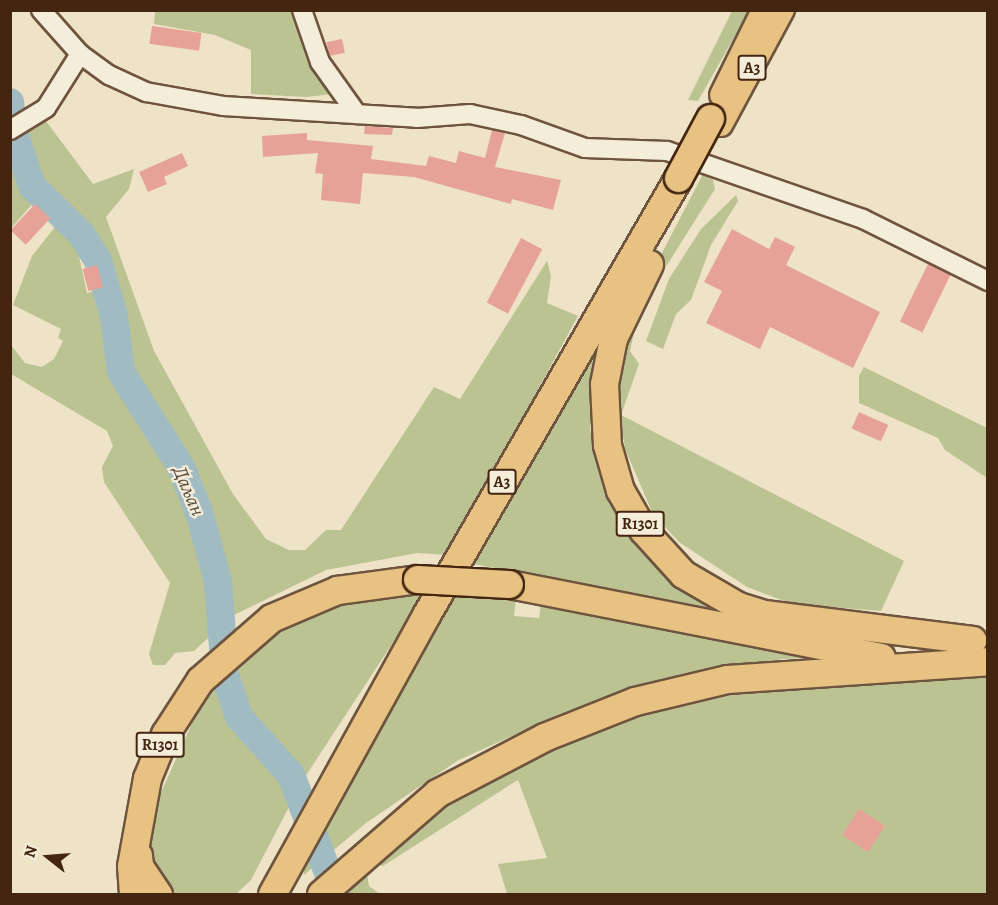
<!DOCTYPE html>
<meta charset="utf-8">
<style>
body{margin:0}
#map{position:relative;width:998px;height:905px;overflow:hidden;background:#eee3c6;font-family:Alegreya,serif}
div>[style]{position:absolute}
.green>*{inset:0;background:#bbc393}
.river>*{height:28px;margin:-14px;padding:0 14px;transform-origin:14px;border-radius:14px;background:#a0bbc1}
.building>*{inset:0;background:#e7a297;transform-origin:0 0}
.roads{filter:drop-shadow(2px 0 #6e543e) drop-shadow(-2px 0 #6e543e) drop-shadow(0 2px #6e543e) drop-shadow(0 -2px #6e543e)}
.minor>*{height:18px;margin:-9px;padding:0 9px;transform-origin:9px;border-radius:9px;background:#f4edda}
.major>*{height:22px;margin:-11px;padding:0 11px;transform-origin:11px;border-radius:11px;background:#e7c283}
.highway>*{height:27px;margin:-13.5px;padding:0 13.5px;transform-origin:13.5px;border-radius:13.5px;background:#e7c283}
.bridges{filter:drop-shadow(2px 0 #442510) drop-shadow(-2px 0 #442510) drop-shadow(0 2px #442510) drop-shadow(0 -2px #442510)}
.highway-bridge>*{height:27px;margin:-13.5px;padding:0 13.5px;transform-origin:13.5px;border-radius:13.5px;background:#e7c283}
span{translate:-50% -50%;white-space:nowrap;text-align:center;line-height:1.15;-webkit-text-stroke:4.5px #f4edda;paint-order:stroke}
.shield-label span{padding:2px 4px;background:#f4edda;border:2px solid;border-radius:4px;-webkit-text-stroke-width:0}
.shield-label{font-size:16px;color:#442510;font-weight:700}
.water-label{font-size:20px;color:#5b4a3c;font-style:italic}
.frame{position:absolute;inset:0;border:12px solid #442510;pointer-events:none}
.north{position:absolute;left:18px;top:827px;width:60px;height:60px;-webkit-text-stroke:4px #f4edda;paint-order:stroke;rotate:287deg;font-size:16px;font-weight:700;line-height:24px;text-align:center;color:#442510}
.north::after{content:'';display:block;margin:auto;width:21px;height:27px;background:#442510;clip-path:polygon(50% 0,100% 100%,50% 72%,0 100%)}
</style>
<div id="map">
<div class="green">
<div style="clip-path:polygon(155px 11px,295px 11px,333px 94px,306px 97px,251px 94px,251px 50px,215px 35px,154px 24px)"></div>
<div style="clip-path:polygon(732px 11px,749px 11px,698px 101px,688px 100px)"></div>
<div style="clip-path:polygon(evenodd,43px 117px,93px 184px,134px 169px,129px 189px,106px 217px,154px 351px,233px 494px,266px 539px,289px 550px,305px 550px,326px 530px,341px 530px,434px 387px,460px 399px,547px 261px,551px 276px,547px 303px,578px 316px,448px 555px,417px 553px,326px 570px,232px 616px,194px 651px,175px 653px,165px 665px,153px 665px,149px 654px,170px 583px,104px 482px,102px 467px,113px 446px,107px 431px,11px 374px,11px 345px,25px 363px,42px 367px,54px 359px,63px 341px,58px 338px,61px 329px,13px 305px,32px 256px,59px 222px,36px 200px,11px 228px,11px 136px,43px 117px,93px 241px,112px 286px,87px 293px,77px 247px,93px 241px)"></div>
<div style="clip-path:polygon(703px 174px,713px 180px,715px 189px,650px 292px,635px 328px,630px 351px,639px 364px,621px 415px,904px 561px,881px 611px,792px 604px,747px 587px,679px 542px,653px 514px,625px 449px,615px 381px,635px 305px)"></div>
<div style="clip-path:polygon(736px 195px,738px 201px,711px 245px,691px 300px,676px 314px,663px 349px,646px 341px,669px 279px,701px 229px)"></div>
<div style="clip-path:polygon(596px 353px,590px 430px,605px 489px,649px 558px,676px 586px,712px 608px,473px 564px)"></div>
<div style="clip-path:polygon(864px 367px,987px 428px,987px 478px,945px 450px,938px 438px,859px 403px,859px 376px)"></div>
<div style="clip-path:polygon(384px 592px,424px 595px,303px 780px,251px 880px,236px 894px,172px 894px,154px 879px,147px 846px,150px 817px,206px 692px,284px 626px,316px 609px)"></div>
<div style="clip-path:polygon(457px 594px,516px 598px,514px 616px,539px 618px,541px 603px,838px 657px,783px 659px,685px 673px,562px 713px,457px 761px,366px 823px,304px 875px,303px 864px)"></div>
<div style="clip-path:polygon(987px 668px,987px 894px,507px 894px,498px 864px,547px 858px,518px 780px,383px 866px,365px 862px,369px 886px,380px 894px,329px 894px,365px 862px,413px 820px,479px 778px,556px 742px,650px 711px,795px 681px)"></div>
</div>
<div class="river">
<div style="left:10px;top:102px;width:31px;rotate:83deg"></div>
<div style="left:14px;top:133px;width:56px;rotate:71.2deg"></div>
<div style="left:32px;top:186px;width:70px;rotate:44.4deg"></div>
<div style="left:82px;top:235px;width:31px;rotate:58deg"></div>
<div style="left:98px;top:261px;width:57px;rotate:73.8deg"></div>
<div style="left:114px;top:316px;width:56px;rotate:82.9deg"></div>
<div style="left:121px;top:372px;width:112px;rotate:57.7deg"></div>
<div style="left:181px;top:467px;width:48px;rotate:68.2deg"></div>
<div style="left:199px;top:512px;width:72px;rotate:74.6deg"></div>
<div style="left:218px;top:581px;width:94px;rotate:85.7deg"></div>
<div style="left:225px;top:675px;width:44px;rotate:71.6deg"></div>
<div style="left:239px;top:717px;width:78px;rotate:48.1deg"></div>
<div style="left:291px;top:775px;width:127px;rotate:69.3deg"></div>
</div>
<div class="building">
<div style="left:152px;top:26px;width:50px;height:18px;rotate:8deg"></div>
<div style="left:342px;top:39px;width:14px;height:16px;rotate:78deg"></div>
<div style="clip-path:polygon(365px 126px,393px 128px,392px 135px,364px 134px)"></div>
<div style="clip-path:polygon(492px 130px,505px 133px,495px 167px,561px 180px,553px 210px,512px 199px,511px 204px,414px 177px,363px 173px,360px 204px,321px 200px,323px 174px,315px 173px,318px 153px,263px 157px,262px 136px,307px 133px,307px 140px,373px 146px,371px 159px,426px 166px,429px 156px,456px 163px,459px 151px,485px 158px)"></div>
<div style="clip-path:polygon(182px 153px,188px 166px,164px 177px,167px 184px,148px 192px,139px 172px)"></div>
<div style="left:35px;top:204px;width:21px;height:36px;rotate:43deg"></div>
<div style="clip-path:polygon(732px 229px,769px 249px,775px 237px,795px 247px,786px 265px,880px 312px,853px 368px,770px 327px,760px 349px,706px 323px,722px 291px,704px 282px)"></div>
<div style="left:521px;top:238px;width:24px;height:73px;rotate:28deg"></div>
<div style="left:928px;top:264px;width:25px;height:64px;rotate:26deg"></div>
<div style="left:97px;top:265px;width:23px;height:15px;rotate:75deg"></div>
<div style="left:859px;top:412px;width:32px;height:18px;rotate:24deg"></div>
<div style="left:859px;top:809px;width:31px;height:31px;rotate:33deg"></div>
</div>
<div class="roads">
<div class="minor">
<div style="left:41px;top:10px;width:59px;rotate:48.4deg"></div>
<div style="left:80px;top:54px;width:36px;rotate:36deg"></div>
<div style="left:109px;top:75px;width:41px;rotate:24.7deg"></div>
<div style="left:146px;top:92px;width:78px;rotate:10.3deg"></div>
<div style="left:223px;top:106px;width:194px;rotate:3.5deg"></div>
<div style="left:417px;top:118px;width:53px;rotate:-4.3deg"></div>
<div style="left:470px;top:114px;width:52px;rotate:12.2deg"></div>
<div style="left:521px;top:125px;width:68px;rotate:19.8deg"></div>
<div style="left:585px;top:148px;width:82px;rotate:2.1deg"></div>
<div style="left:667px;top:151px;width:207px;rotate:19.1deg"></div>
<div style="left:863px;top:219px;width:140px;rotate:26.4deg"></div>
<div style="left:302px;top:10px;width:55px;rotate:70.9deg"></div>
<div style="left:320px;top:62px;width:64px;rotate:54.6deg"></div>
<div style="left:10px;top:130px;width:42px;rotate:-31.4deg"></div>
<div style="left:46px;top:108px;width:64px;rotate:-57.8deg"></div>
</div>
<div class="major">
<div style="left:721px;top:95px;width:95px;rotate:-63.7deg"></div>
<div style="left:721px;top:125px;width:131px;rotate:-61.7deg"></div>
</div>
<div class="highway">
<div style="left:649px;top:264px;width:82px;rotate:115.9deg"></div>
<div style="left:613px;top:338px;width:47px;rotate:101.1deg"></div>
<div style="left:604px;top:384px;width:61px;rotate:87.2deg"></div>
<div style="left:607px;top:445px;width:47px;rotate:73.9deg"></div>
<div style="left:620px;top:490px;width:46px;rotate:60.1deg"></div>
<div style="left:643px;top:530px;width:59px;rotate:47.7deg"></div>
<div style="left:683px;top:574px;width:64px;rotate:30.2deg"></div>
<div style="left:738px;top:606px;width:27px;rotate:17deg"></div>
<div style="left:764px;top:614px;width:210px;rotate:7.1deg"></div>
<div style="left:509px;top:584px;width:379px;rotate:11.1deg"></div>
<div style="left:138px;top:855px;width:11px;rotate:85deg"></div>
<div style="left:139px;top:866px;width:34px;rotate:56deg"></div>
<div style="left:133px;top:894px;width:28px;rotate:-94deg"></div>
<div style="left:131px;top:866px;width:89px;rotate:-79.7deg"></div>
<div style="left:147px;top:778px;width:48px;rotate:-67.8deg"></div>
<div style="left:165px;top:734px;width:64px;rotate:-57.1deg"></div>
<div style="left:200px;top:680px;width:94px;rotate:-41.1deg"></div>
<div style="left:271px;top:618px;width:72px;rotate:-23deg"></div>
<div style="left:337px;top:590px;width:81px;rotate:-7.8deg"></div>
<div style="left:272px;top:894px;width:319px;rotate:-61.1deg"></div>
<div style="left:426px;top:615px;width:504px;rotate:-60.03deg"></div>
<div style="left:321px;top:894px;width:154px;rotate:-41deg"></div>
<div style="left:437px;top:793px;width:121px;rotate:-27.6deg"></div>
<div style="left:544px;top:737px;width:98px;rotate:-21.6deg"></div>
<div style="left:635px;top:701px;width:95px;rotate:-13.4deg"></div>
<div style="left:727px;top:679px;width:262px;rotate:-3.9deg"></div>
</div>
</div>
<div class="bridges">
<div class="highway-bridge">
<div style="left:678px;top:178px;width:68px;rotate:-61.9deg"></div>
<div style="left:417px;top:579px;width:92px;rotate:3.1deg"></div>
</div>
</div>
<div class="shield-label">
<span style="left:752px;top:68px">A3</span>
<span style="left:502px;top:482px">A3</span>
<span style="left:640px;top:524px">R1301</span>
<span style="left:160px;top:745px">R1301</span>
</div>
<div class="water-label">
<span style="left:189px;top:491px;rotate:67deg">Даљан</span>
</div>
<div class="frame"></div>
<div class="north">N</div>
</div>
